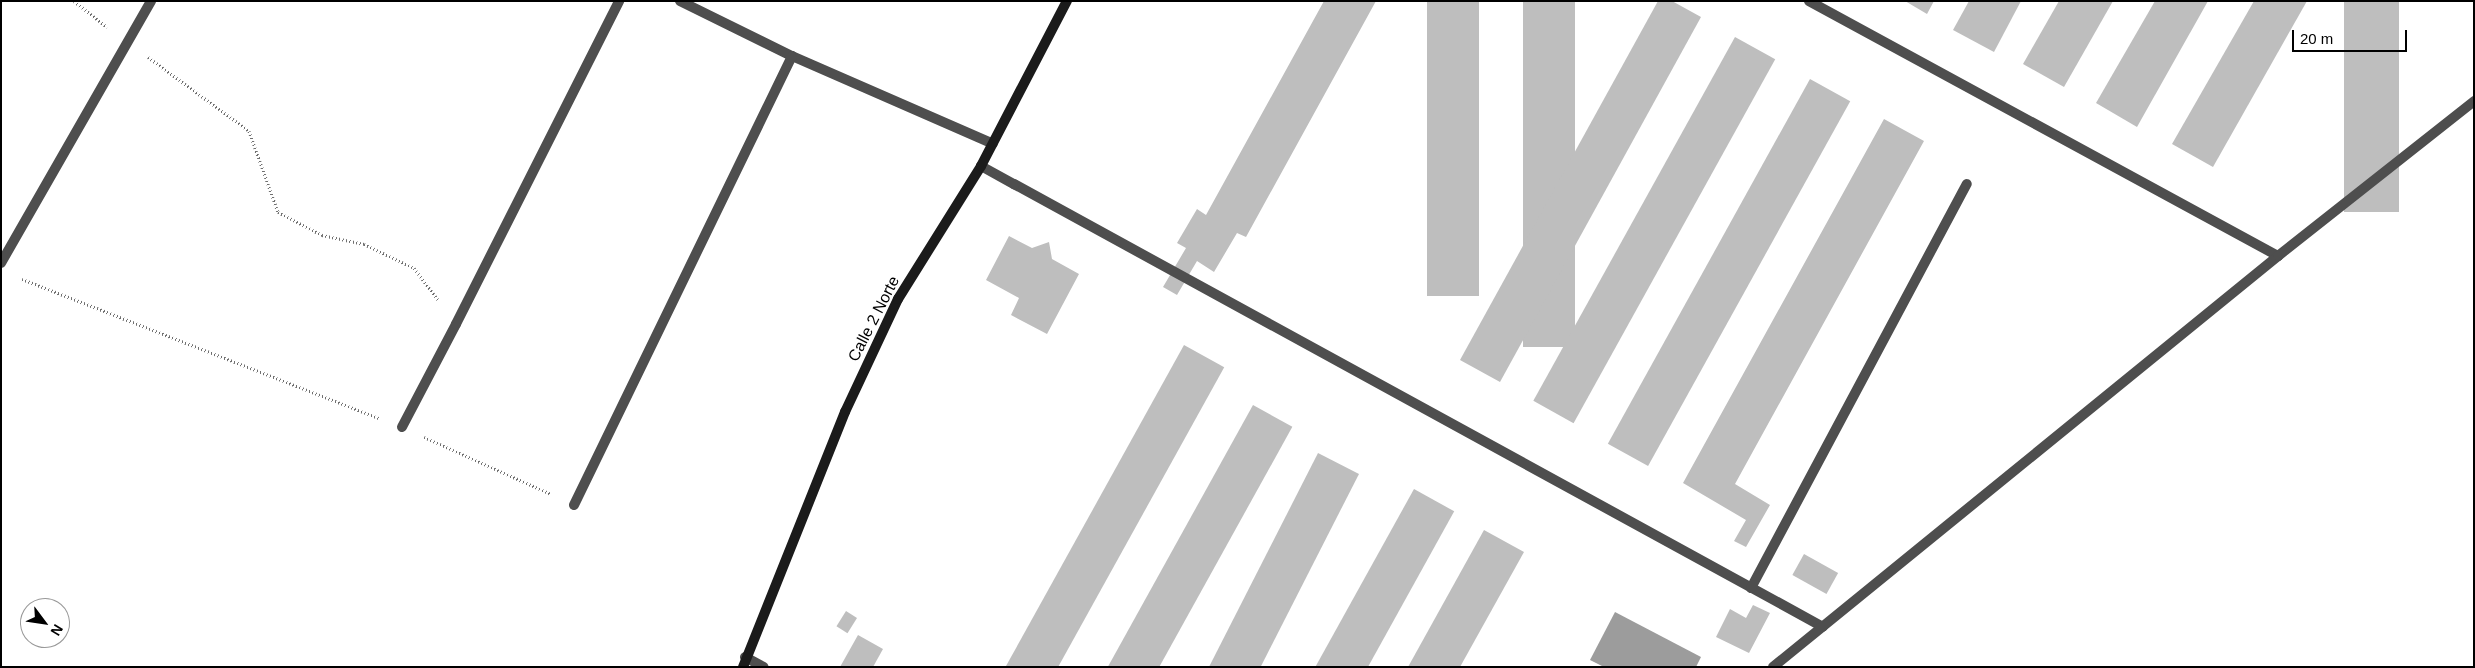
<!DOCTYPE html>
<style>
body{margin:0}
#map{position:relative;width:2475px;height:668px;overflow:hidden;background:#fff;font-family:Helvetica,sans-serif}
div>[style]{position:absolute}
.water>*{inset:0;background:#9c9c9c}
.building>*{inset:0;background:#bebebe;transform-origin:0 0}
.path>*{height:3px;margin-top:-1.5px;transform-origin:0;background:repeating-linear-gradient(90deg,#707070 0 1px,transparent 0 3.5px)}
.lane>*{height:10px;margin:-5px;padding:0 5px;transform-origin:5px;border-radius:5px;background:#4e4e4e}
.street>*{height:10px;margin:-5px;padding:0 5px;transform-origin:5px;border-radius:5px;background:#4e4e4e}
.secondary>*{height:10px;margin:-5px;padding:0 5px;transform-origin:5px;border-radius:5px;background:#1b1b1b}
span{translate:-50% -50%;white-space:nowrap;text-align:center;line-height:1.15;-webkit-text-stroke:4px #fff;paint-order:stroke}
.street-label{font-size:16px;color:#000}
.frame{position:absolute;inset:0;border:2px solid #000;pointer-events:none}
.north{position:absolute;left:20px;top:598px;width:50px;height:50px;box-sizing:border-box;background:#fff;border:1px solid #999;border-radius:50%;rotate:121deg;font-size:14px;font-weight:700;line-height:20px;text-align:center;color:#000}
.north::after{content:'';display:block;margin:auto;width:18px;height:22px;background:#000;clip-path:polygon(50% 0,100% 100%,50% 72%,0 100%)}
.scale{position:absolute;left:2292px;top:30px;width:115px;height:22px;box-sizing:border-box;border:2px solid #000;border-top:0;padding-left:6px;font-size:15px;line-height:18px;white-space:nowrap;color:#000;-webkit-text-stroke:4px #fff;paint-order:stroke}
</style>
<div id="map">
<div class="water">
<div style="clip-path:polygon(1615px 612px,1701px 657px,1696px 667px,1604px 667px,1590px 660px)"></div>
</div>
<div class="building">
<div style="clip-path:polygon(1324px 1px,1376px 1px,1246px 237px,1237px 233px,1214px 272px,1197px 261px,1177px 295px,1163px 287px,1186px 248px,1177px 243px,1197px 209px,1206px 215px)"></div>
<div style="left:1427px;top:1px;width:52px;height:295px"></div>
<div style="left:1523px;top:1px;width:52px;height:346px"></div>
<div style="clip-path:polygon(1658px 1px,1672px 1px,1701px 17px,1500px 382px,1460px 360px)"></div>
<div style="clip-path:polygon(1905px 1px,1934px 1px,1927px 14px)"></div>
<div style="clip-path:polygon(1969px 1px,2021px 1px,1994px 52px,1953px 30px)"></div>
<div style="clip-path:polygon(2059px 1px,2113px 1px,2064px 87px,2023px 64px)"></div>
<div style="clip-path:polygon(2155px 1px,2208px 1px,2137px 127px,2096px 103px)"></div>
<div style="clip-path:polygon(2254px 1px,2307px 1px,2213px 167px,2172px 144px)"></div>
<div style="left:2344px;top:1px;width:55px;height:211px"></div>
<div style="left:1735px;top:37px;width:46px;height:416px;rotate:29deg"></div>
<div style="left:1810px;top:79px;width:46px;height:417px;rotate:29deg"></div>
<div style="clip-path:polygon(1884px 119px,1924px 141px,1735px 484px,1770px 505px,1746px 547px,1734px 541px,1746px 520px,1683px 483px)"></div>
<div style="clip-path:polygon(1009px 236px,1032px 248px,1049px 242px,1052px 259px,1079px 274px,1047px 334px,1011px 315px,1019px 298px,986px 280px)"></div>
<div style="left:1184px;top:345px;width:46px;height:368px;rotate:29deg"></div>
<div style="left:1253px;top:405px;width:45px;height:299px;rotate:29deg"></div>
<div style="left:1318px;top:453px;width:46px;height:244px;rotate:27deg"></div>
<div style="left:1414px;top:489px;width:46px;height:203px;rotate:29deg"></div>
<div style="clip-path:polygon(1484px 530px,1524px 552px,1460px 667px,1408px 667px)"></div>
<div style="left:1804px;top:554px;width:39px;height:24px;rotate:29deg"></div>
<div style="clip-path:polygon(1753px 605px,1770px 613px,1749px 653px,1716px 637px,1730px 609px,1746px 618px)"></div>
<div style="left:846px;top:611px;width:13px;height:18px;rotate:32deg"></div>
<div style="clip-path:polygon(858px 635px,883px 649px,873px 667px,840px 667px)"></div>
</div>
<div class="path">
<div style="left:74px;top:1px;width:42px;rotate:38.2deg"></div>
<div style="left:148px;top:57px;width:125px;rotate:36.2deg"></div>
<div style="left:249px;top:131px;width:86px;rotate:70.3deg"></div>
<div style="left:278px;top:212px;width:50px;rotate:27.6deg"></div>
<div style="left:322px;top:235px;width:43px;rotate:12.1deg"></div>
<div style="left:364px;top:244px;width:55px;rotate:25.6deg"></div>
<div style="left:414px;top:268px;width:41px;rotate:52.9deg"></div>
<div style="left:22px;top:279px;width:383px;rotate:21.3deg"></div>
<div style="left:424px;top:437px;width:139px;rotate:24.2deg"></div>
</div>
<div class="lane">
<div style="left:1014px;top:184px;width:922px;rotate:28.7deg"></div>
<div style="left:1751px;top:588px;width:458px;rotate:-61.9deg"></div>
</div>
<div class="street">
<div style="left:680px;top:1px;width:125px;rotate:26.2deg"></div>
<div style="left:792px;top:56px;width:219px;rotate:23.6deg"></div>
<div style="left:1809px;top:1px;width:534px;rotate:28.53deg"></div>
<div style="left:981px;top:166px;width:38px;rotate:29deg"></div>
<div style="left:1px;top:263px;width:302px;rotate:-60.2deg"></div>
<div style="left:402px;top:427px;width:116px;rotate:-62.3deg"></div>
<div style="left:456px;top:324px;width:362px;rotate:-63.2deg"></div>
<div style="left:574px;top:505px;width:499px;rotate:-64.1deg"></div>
<div style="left:745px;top:657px;width:21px;rotate:28deg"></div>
<div style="left:1773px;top:667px;width:651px;rotate:-39.14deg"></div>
<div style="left:2278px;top:256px;width:250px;rotate:-38.3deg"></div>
</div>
<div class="secondary">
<div style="left:743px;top:667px;width:275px;rotate:-68.2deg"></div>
<div style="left:845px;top:412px;width:125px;rotate:-64.9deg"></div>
<div style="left:898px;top:299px;width:157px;rotate:-58deg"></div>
<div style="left:981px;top:166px;width:186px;rotate:-62.5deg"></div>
</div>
<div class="street-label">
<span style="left:874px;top:319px;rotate:-63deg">Calle 2 Norte</span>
</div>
<div class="frame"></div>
<div class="north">N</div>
<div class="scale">20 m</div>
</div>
